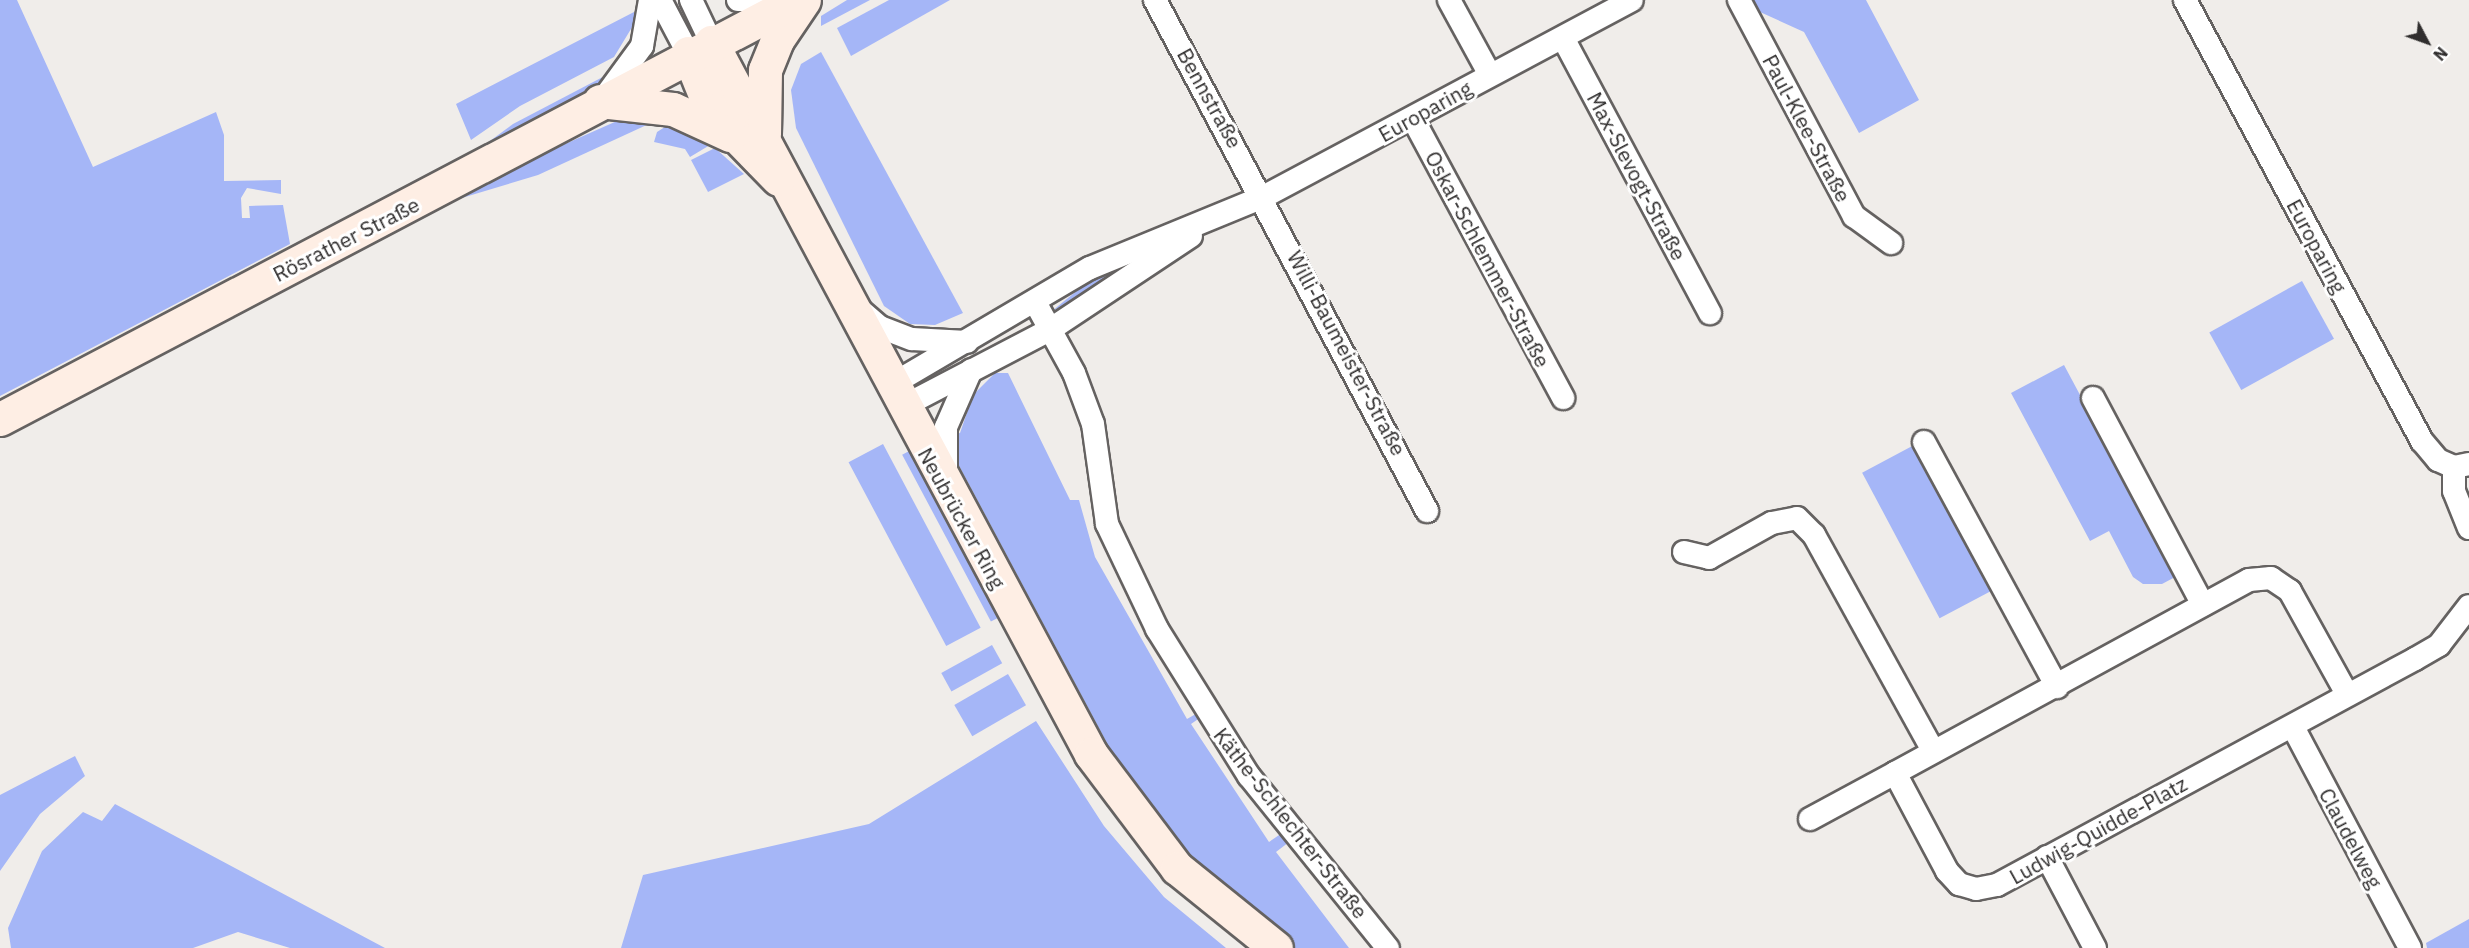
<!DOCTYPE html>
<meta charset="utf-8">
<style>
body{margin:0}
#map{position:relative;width:2469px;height:948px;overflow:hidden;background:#f0edea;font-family:"IBM Plex Sans",sans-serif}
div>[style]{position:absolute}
.green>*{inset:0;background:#a5b6f7;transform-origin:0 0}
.roads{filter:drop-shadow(2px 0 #656261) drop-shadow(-2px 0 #656261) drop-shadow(0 2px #656261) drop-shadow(0 -2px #656261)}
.minor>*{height:22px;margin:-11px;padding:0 11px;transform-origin:11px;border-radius:11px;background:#fff}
.secondary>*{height:33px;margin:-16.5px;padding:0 16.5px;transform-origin:16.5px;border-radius:16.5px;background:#feeee4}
span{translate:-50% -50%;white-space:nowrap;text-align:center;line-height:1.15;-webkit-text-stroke:6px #fff;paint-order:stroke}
.street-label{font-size:21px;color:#302e2e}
.north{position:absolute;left:2397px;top:12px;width:60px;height:60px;-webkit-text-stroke:4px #fff;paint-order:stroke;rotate:131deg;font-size:16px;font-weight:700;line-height:24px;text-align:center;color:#302e2e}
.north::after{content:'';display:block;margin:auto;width:21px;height:27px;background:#302e2e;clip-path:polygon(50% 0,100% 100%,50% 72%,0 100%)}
</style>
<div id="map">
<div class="green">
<div style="clip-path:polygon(0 0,17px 0,93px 167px,216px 112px,224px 135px,224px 181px,281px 180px,281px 194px,247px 188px,241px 198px,242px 218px,250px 218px,249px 206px,283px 205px,290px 244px,0 396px)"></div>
<div style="clip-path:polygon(847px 0,870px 0,821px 26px,821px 16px)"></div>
<div style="clip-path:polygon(889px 0,950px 0,851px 56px,837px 28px)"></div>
<div style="clip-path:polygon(1753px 0,1866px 0,1919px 100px,1859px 133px,1804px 32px,1760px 12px)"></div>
<div style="clip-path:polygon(634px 12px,634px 24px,614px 57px,520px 106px,471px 140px,456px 104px)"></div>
<div style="clip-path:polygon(821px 52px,963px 313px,935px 325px,910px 324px,884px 306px,796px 128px,791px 90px,801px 64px)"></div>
<div style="clip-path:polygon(618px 69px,595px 89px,479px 149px,513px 124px)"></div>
<div style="clip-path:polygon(626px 117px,664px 117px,538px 175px,455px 200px,452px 194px)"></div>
<div style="clip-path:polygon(668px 125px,682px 130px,710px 145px,690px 157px,685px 149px,654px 142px,657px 132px)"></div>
<div style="clip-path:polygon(715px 148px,744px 174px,708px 192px,691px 160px)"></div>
<div style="clip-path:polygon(1137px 260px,1078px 299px,1052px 311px,1095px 276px)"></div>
<div style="left:2302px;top:281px;width:66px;height:106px;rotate:61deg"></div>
<div style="clip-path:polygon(2064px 365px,2177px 576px,2162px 584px,2143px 584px,2133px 577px,2109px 531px,2090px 541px,2011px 393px)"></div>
<div style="clip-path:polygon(995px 373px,1008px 373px,1070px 500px,1079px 500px,1095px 557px,1187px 719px,1201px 711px,1204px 715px,1191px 724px,1269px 842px,1282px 833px,1289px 842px,1276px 852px,1349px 948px,1291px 948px,1212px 888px,1127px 781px,957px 462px,954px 434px,960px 433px,973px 395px)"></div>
<div style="left:883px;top:444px;width:208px;height:39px;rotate:62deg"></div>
<div style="left:1916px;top:444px;width:165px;height:61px;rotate:62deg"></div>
<div style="left:911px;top:450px;width:189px;height:10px;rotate:62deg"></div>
<div style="left:992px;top:645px;width:21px;height:58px;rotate:61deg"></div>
<div style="left:1008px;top:674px;width:36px;height:62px;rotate:60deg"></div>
<div style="clip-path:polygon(1036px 721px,1104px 826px,1164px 897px,1226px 948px,621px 948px,643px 875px,869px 824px)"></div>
<div style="clip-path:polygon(75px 756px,85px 776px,40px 814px,0 871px,0 795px)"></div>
<div style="clip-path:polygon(115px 804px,385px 948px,290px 948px,238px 932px,193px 948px,11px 948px,8px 928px,42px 851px,83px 812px,102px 821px)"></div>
<div style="clip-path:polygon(2469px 919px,2469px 948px,2427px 948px,2426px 943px)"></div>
</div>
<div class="roads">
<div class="minor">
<div style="left:660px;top:0;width:60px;rotate:62.2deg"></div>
<div style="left:691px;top:0;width:47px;rotate:64.5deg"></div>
<div style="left:738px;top:0;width:29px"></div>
<div style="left:1155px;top:0;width:579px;rotate:61.97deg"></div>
<div style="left:1449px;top:0;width:85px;rotate:61.3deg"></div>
<div style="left:1739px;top:0;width:245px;rotate:62deg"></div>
<div style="left:1854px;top:216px;width:46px;rotate:36.1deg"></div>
<div style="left:2185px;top:0;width:501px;rotate:61.75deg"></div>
<div style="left:2422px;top:441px;width:25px;rotate:50deg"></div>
<div style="left:2438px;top:460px;width:17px;rotate:24deg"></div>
<div style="left:2454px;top:467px;width:15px;rotate:-11deg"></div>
<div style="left:1563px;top:38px;width:312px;rotate:61.9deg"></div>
<div style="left:609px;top:91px;width:56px;rotate:-53.7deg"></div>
<div style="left:642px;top:46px;width:47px;rotate:-80.1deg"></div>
<div style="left:1413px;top:119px;width:317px;rotate:61.7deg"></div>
<div style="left:1035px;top:302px;width:81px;rotate:61.2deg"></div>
<div style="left:1074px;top:373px;width:54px;rotate:69.6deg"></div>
<div style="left:1093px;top:424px;width:101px;rotate:82deg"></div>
<div style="left:1107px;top:524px;width:116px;rotate:64.5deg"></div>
<div style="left:1157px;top:629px;width:173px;rotate:58deg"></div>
<div style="left:1249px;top:776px;width:221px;rotate:51.1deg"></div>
<div style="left:859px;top:309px;width:28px;rotate:41deg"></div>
<div style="left:880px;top:327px;width:34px;rotate:21deg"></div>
<div style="left:912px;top:339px;width:55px;rotate:3.1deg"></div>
<div style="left:891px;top:385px;width:231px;rotate:-30.5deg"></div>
<div style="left:1090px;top:268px;width:187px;rotate:-22.3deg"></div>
<div style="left:1263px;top:197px;width:418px;rotate:-28.1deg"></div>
<div style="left:2093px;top:398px;width:234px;rotate:62deg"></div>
<div style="left:902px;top:407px;width:168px;rotate:-27.6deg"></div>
<div style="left:1051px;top:329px;width:168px;rotate:-33.6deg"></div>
<div style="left:1924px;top:442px;width:279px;rotate:61.5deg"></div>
<div style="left:2454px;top:467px;width:24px;rotate:90deg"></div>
<div style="left:2454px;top:491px;width:40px;rotate:68deg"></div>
<div style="left:946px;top:477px;width:50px;rotate:-90deg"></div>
<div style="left:946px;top:427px;width:62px;rotate:-66.3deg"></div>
<div style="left:1684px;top:552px;width:26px;rotate:13deg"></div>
<div style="left:1709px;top:558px;width:72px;rotate:-29.1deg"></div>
<div style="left:1772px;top:523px;width:25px;rotate:-11deg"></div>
<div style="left:1797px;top:518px;width:24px;rotate:45deg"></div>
<div style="left:1814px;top:535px;width:247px;rotate:61.1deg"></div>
<div style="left:2347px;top:694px;width:118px;rotate:-119deg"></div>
<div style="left:2290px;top:591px;width:23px;rotate:-146deg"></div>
<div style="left:2271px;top:578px;width:22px;rotate:175deg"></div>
<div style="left:2249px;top:580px;width:403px;rotate:151.4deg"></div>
<div style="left:1895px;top:773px;width:111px;rotate:62deg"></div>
<div style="left:1947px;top:871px;width:18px;rotate:47deg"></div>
<div style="left:1959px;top:884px;width:18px;rotate:16deg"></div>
<div style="left:1976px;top:889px;width:21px;rotate:-11deg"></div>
<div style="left:1997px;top:885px;width:475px;rotate:-28.4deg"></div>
<div style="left:2415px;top:659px;width:28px;rotate:-30deg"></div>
<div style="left:2439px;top:645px;width:49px;rotate:-52.4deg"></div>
<div style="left:2293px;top:727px;width:250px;rotate:62.1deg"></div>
<div style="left:1810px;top:819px;width:97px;rotate:-28.4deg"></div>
<div style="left:2047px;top:857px;width:103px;rotate:62.2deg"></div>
</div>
<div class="secondary">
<div style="left:711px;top:42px;width:807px;rotate:61.91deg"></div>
<div style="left:1091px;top:754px;width:143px;rotate:53deg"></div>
<div style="left:1177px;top:868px;width:127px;rotate:38.9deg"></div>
<div style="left:688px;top:53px;width:61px;rotate:68deg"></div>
<div style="left:711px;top:110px;width:96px;rotate:45.8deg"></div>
<div style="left:600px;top:101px;width:73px;rotate:6.3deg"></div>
<div style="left:673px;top:109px;width:63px;rotate:24.5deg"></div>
<div style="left:764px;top:134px;width:64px;rotate:-89.1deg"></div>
<div style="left:765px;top:70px;width:32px;rotate:-68deg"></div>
<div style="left:777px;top:40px;width:48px;rotate:-56deg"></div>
<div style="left:0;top:419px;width:900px;rotate:-27.73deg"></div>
</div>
</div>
<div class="street-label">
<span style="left:1210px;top:98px;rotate:61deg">Bennstraße</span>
<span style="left:1425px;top:111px;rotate:-29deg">Europaring</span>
<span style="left:1807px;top:128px;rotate:62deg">Paul-Klee-Straße</span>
<span style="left:1637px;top:176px;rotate:62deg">Max-Slevogt-Straße</span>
<span style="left:346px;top:239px;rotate:-27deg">Rösrather Straße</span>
<span style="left:2317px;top:246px;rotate:62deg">Europaring</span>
<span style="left:1488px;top:259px;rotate:62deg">Oskar-Schlemmer-Straße</span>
<span style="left:1347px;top:353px;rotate:62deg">Willi-Baumeister-Straße</span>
<span style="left:962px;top:518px;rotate:61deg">Neubrücker Ring</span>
<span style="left:1291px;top:823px;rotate:52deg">Käthe-Schlechter-Straße</span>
<span style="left:2098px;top:830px;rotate:-29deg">Ludwig-Quidde-Platz</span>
<span style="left:2351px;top:838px;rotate:62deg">Claudelweg</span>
</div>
<div class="north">N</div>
</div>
